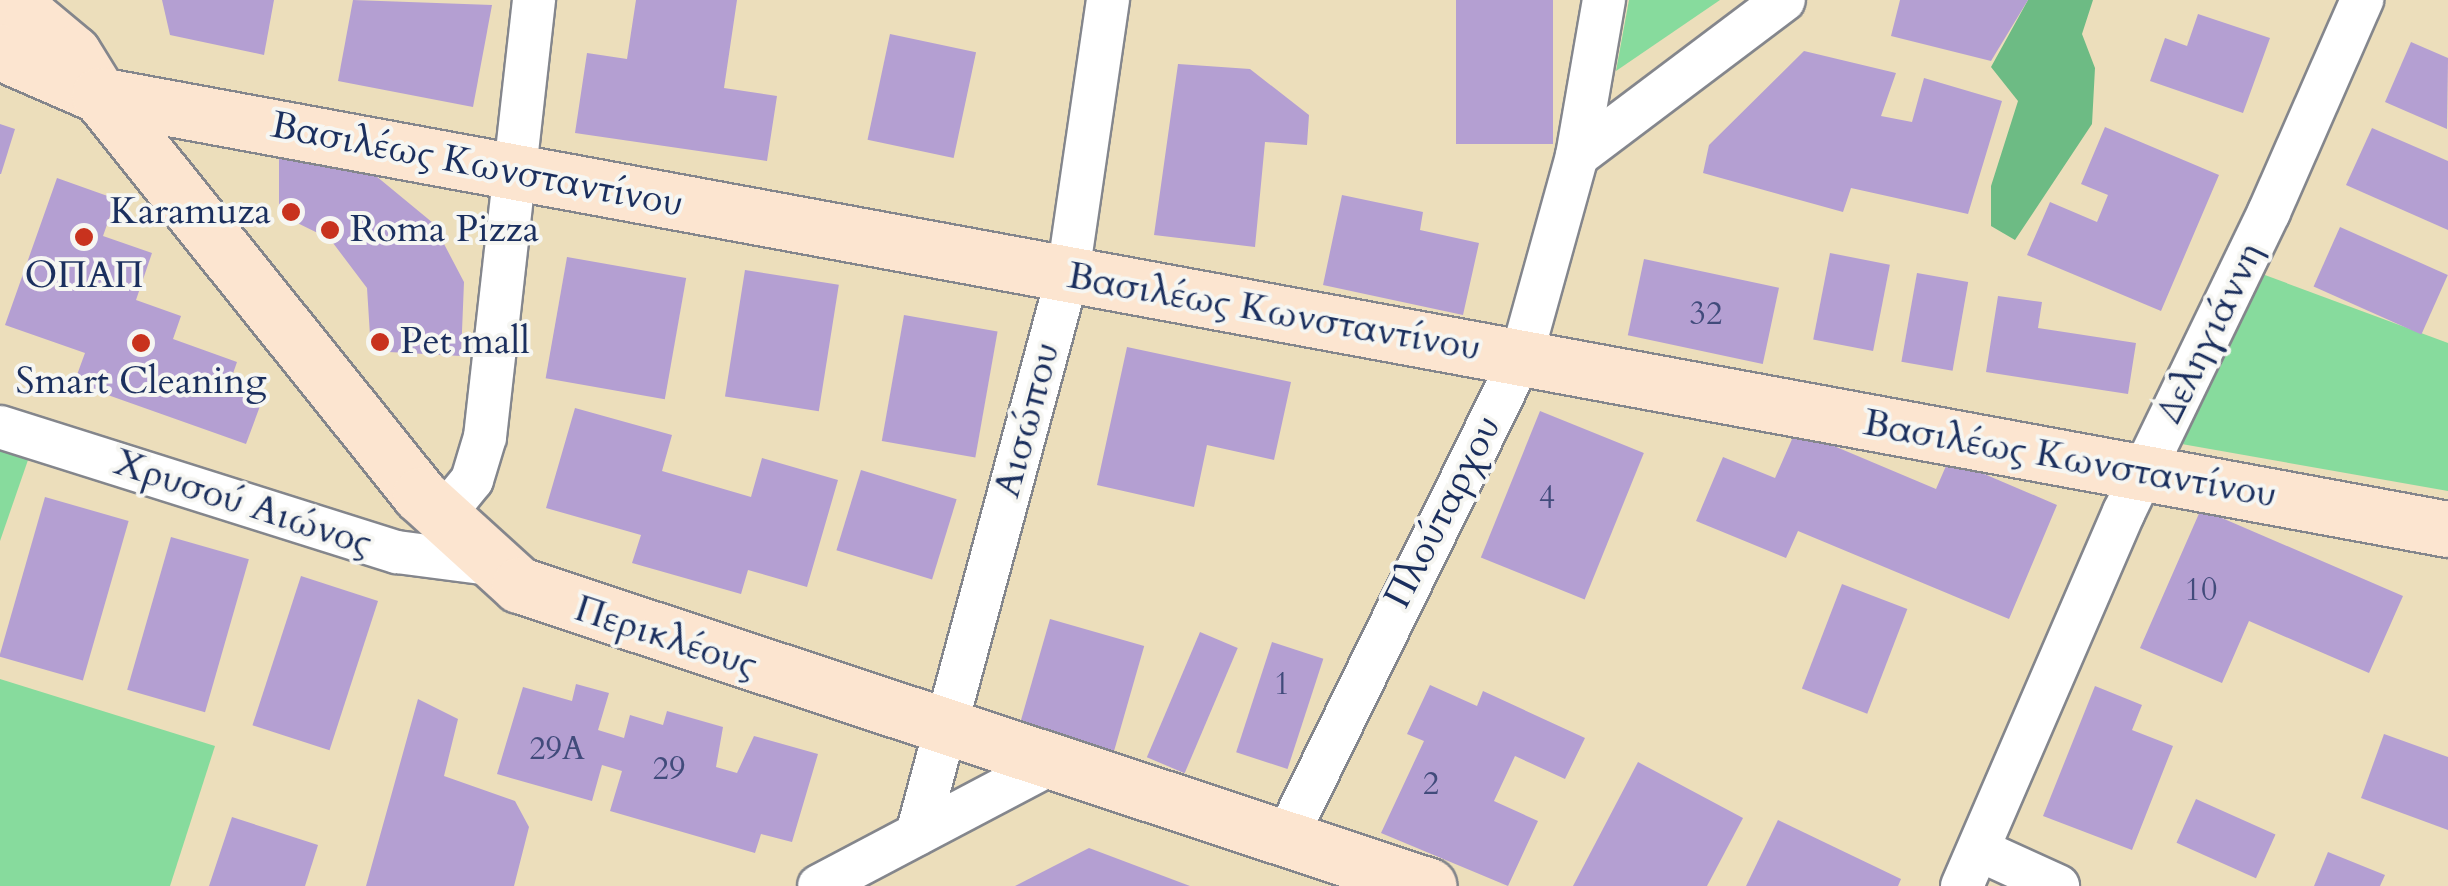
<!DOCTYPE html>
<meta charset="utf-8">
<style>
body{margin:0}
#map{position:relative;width:2448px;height:886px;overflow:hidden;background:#ecdebb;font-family:Cardo,serif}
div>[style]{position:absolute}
.green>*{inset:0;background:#87db9d}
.forest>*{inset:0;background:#6dbb84}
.building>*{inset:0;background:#b49fd2;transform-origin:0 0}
.roads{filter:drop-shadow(2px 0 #84868c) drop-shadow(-2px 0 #84868c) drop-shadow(0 2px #84868c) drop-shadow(0 -2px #84868c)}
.street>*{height:42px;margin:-21px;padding:0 21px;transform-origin:21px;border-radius:21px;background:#fff}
.secondary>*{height:55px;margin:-27.5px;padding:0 27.5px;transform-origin:27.5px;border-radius:27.5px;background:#fce5d0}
.dots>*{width:28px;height:28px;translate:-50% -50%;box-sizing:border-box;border:5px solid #f6f6f2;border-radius:50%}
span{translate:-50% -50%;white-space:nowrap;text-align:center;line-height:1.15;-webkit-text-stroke:8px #f6f6f2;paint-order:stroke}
.number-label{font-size:32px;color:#414b7b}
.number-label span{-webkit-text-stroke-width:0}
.street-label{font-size:38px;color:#1b2f5e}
.poi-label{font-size:38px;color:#1b2f5e}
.right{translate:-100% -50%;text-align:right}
.left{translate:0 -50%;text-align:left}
</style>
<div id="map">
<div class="green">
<div style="clip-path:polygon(1629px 0,1720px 0,1616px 71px)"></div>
<div style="clip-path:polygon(2254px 271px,2448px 343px,2448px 491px,2176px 443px)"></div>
<div style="clip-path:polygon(0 450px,28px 460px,0 541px)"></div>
<div style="clip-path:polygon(0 679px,215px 746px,170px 886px,0 886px)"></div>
</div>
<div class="forest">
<div style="clip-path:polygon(2028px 0,2093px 0,2082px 34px,2095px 68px,2092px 124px,2015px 240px,1991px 226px,1991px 186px,2018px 101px,1991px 67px)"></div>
</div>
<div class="building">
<div style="clip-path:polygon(162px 0,274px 0,264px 55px,170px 35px)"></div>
<div style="clip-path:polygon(353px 0,492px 5px,473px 107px,338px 81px)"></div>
<div style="clip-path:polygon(636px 0,737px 0,724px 88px,777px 96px,767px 161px,575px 133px,587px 53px,627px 59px)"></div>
<div style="left:1456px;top:0;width:97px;height:144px"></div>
<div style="clip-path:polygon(1900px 0,2028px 0,1991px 61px,1891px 36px)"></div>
<div style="clip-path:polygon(2198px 14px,2270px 38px,2243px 113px,2150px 81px,2165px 38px,2187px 46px)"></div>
<div style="left:890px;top:34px;width:88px;height:108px;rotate:12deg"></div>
<div style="clip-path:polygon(2411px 42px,2448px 58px,2447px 129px,2385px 102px)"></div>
<div style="clip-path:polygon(1804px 51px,1896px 73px,1881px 116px,1912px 122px,1924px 78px,2002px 101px,1968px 214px,1851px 188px,1843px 212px,1703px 173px,1709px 145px)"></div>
<div style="clip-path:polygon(1178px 64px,1250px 69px,1309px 115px,1307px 145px,1265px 142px,1255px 247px,1154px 235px)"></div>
<div style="clip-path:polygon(0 124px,15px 129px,1px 174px,0 174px)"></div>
<div style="clip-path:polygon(2105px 127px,2219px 175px,2161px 311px,2027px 255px,2050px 202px,2097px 222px,2108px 195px,2081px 184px)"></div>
<div style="clip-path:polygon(2372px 128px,2448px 161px,2448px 230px,2346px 185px)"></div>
<div style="clip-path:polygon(279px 155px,370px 171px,433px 223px,464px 282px,461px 356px,371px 351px,367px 288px,330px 239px,279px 214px)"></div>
<div style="clip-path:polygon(57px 178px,116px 199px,103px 236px,152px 253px,136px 300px,181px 316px,173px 339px,237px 362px,229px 385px,263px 398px,246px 444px,74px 383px,85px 353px,5px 325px)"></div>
<div style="clip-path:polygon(1342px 195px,1423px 212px,1420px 230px,1479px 243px,1463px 315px,1323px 285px)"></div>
<div style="left:2340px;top:227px;width:118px;height:65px;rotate:24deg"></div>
<div style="left:1830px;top:253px;width:61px;height:88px;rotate:11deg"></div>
<div style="left:567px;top:257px;width:121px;height:123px;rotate:10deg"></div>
<div style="left:1644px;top:259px;width:138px;height:78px;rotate:12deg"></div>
<div style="left:745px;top:270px;width:95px;height:128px;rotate:9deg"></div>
<div style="left:1917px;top:273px;width:52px;height:90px;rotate:10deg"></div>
<div style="clip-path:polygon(1998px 296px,2042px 302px,2038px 328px,2136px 343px,2128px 394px,1986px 372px)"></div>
<div style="left:904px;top:315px;width:95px;height:128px;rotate:10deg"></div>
<div style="clip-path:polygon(1127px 347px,1291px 382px,1274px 460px,1207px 445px,1194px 507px,1097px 485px)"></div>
<div style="clip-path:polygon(575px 408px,672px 435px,662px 471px,751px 497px,762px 458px,838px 480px,807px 587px,748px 570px,741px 594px,632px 563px,641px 535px,546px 508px)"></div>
<div style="left:1540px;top:411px;width:112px;height:158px;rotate:22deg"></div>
<div style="clip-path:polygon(1796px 430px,1936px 489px,1949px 459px,2057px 505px,2009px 619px,1798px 531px,1786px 558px,1696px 521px,1723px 457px,1775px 478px)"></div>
<div style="left:861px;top:470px;width:100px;height:84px;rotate:17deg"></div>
<div style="left:45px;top:497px;width:87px;height:166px;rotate:16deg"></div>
<div style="clip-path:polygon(2201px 509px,2403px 596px,2369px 673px,2249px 621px,2222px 683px,2140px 648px)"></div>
<div style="left:171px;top:537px;width:81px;height:159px;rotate:16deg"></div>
<div style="left:301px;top:576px;width:81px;height:157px;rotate:18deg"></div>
<div style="left:1842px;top:584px;width:70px;height:112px;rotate:21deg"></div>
<div style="left:1050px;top:619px;width:98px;height:120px;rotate:16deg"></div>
<div style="left:1200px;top:632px;width:41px;height:136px;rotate:23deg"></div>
<div style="left:1272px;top:642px;width:54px;height:116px;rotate:18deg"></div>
<div style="clip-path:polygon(576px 684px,609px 693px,598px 730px,624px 738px,630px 715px,663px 725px,667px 711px,723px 727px,716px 767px,737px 773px,754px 736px,818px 754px,792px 842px,761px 834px,755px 853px,610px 811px,622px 771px,602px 765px,592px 801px,497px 774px,523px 687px,572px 701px)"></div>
<div style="clip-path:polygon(1430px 685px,1477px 706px,1483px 691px,1585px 738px,1565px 779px,1515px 756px,1494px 801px,1538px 821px,1508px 886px,1381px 833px,1424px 741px,1407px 734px)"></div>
<div style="clip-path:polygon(2095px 686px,2142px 705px,2132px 730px,2173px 746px,2132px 850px,2043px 816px)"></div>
<div style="clip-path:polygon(418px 699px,458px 719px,444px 776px,515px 801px,529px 827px,514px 886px,366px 886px)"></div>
<div style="clip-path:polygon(2384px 734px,2448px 757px,2448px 830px,2361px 798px)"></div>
<div style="clip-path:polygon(1638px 762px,1743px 818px,1707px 886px,1573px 886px)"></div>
<div style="left:2196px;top:799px;width:87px;height:48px;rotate:24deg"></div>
<div style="clip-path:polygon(232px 817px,318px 845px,305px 886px,209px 886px)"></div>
<div style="clip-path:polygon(1778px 820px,1901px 879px,1898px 886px,1746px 886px)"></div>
<div style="clip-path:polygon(1089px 848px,1190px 886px,1015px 886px)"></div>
<div style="clip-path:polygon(2328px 852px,2385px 875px,2380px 886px,2314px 886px)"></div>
</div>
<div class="roads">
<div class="street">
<div style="left:1577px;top:156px;width:259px;rotate:-37deg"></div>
<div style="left:0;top:427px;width:416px;rotate:17.5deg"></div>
<div style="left:397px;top:552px;width:93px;rotate:7.4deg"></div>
<div style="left:441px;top:518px;width:49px;rotate:-50.8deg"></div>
<div style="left:472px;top:480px;width:45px;rotate:-73.2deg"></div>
<div style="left:485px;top:437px;width:440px;rotate:-83.6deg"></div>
<div style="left:917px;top:834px;width:580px;rotate:-74.91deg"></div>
<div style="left:1068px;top:274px;width:277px;rotate:-81.7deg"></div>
<div style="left:1287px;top:836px;width:532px;rotate:-63.92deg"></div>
<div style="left:1521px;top:358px;width:210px;rotate:-74.5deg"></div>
<div style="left:1577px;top:156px;width:158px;rotate:-80.2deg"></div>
<div style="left:1979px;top:850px;width:87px;rotate:24.5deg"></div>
<div style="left:819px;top:886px;width:266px;rotate:-27.8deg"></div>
<div style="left:1962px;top:886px;width:408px;rotate:-66.6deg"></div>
<div style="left:2124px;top:512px;width:333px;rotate:-64.2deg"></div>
<div style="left:2269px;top:212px;width:232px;rotate:-66.3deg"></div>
</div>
<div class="secondary">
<div style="left:0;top:4px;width:35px;rotate:25deg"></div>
<div style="left:32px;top:19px;width:53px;rotate:39.7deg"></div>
<div style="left:73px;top:53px;width:49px;rotate:58.2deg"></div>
<div style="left:99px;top:95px;width:513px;rotate:51.25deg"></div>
<div style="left:420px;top:495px;width:134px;rotate:42.3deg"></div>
<div style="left:519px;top:585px;width:958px;rotate:18.3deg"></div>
<div style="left:0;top:52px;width:108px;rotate:23.5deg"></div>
<div style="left:99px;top:95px;width:2389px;rotate:10.47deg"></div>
</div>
</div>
<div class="dots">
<div style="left:291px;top:212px;background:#c8321e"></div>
<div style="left:330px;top:230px;background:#c8321e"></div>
<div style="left:84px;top:237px;background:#c8321e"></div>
<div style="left:380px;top:342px;background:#c8321e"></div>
<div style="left:141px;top:343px;background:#c8321e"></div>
</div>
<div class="number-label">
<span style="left:1706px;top:314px">32</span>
<span style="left:1547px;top:498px">4</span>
<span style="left:2201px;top:590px">10</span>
<span style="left:1282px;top:684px">1</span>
<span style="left:557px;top:749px">29Α</span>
<span style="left:669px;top:769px">29</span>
<span style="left:1431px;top:784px">2</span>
</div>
<div class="street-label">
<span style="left:477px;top:165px;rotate:11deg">Βασιλέως Κωνσταντίνου</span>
<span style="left:1274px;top:312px;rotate:10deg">Βασιλέως Κωνσταντίνου</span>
<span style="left:2210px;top:333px;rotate:-64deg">Δεληγιάννη</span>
<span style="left:1027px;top:420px;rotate:-75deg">Αισώπου</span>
<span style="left:2070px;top:459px;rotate:10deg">Βασιλέως Κωνσταντίνου</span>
<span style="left:243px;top:503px;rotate:18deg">Χρυσού Αιώνος</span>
<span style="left:1443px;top:512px;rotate:-63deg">Πλούταρχου</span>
<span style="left:666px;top:637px;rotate:18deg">Περικλέους</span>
</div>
<div class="poi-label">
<span class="right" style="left:271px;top:212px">Karamuza</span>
<span class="left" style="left:350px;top:230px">Roma Pizza</span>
<span style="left:84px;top:276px">ΟΠΑΠ</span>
<span class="left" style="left:400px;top:342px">Pet mall</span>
<span style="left:141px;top:382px">Smart Cleaning</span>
</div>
</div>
